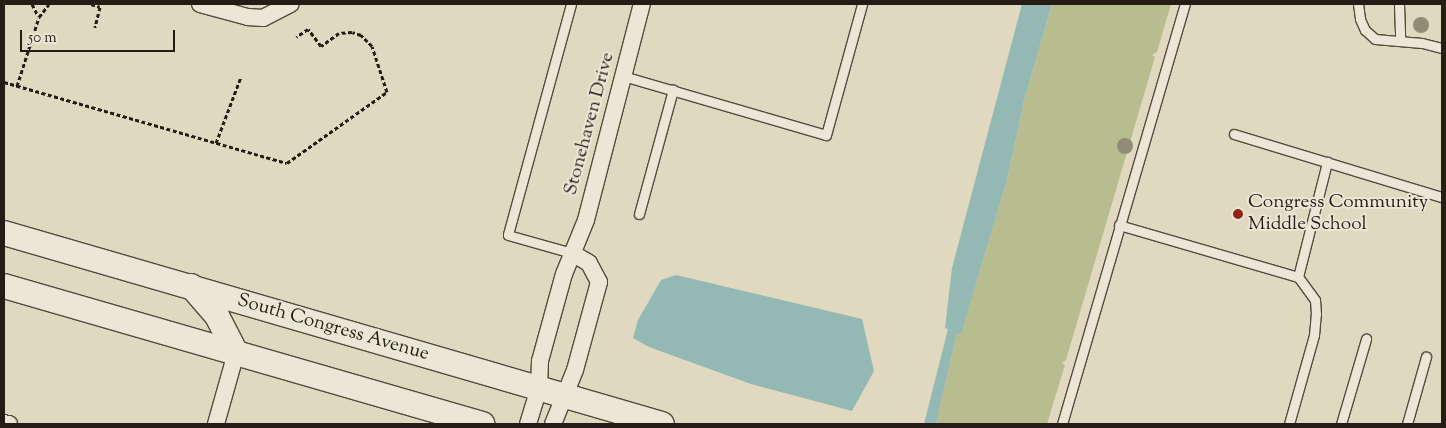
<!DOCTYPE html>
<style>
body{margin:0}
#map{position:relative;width:1446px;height:428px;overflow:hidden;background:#e0d8bf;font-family:"Sorts Mill Goudy",serif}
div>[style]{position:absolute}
.green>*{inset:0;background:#b7bd8f}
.water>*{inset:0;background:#94b9b5}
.path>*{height:3px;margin-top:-1.5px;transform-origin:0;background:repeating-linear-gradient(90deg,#271b15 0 4px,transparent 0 6.5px)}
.roads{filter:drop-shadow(1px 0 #554a40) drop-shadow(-1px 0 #554a40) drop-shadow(0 1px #554a40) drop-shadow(0 -1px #554a40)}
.service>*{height:9px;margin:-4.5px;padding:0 4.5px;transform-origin:4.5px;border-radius:4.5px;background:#ebe6d5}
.minor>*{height:16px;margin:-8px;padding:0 8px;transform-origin:8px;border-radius:8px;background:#ebe6d5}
.secondary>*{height:24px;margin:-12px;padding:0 12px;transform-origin:12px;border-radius:12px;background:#ebe6d5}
.trees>*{width:16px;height:16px;margin:-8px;border-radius:50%;background:#928b76}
.dots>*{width:14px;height:14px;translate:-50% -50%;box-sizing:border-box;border:2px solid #ebe6d5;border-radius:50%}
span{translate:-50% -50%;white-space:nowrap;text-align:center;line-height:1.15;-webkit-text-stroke:4px #ebe6d5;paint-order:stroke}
.street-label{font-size:19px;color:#271b15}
.poi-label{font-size:19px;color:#271b15}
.left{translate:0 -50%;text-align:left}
.frame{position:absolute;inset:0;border:5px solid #271b15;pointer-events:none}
.scale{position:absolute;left:20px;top:30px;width:155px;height:22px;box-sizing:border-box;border:2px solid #271b15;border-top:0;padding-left:6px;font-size:15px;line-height:18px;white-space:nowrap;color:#271b15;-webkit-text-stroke:4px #ebe6d5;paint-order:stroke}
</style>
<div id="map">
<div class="green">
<div style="clip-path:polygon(1052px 4px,1171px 4px,1157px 52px,1152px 55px,1155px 57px,1066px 360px,1062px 363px,1065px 365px,1047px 424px,936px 424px,957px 333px,961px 333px,1007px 180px,1024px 101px)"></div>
</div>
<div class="water">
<div style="clip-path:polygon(1022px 4px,1052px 4px,1024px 101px,1007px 180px,961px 334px,957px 333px,936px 424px,924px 424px,948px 329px,945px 328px,952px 268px)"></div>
<div style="clip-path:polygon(676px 275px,862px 319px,874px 371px,852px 411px,751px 384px,649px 347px,633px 338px,638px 320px,661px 280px)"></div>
</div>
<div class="path">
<div style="left:32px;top:4px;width:13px;rotate:63deg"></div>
<div style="left:91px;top:4px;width:9px;rotate:18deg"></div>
<div style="left:100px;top:7px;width:21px;rotate:104deg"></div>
<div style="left:4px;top:82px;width:294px;rotate:16deg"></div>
<div style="left:287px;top:163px;width:123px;rotate:-35.4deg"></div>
<div style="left:387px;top:92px;width:48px;rotate:-108.1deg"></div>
<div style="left:372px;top:46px;width:16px;rotate:-135deg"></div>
<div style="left:361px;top:35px;width:9px;rotate:-162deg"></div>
<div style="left:352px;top:32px;width:13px;rotate:176deg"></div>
<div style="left:339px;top:33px;width:22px;rotate:144deg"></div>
<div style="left:321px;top:46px;width:21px;rotate:-127deg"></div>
<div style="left:308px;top:29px;width:14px;rotate:146deg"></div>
<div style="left:17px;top:86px;width:72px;rotate:-72.3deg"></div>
<div style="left:39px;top:17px;width:16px;rotate:-52deg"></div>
<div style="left:216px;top:143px;width:71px;rotate:-69.3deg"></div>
</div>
<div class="roads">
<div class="service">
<div style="left:571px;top:4px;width:239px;rotate:105.3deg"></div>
<div style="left:508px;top:235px;width:66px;rotate:15.7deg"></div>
<div style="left:1358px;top:4px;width:15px;rotate:82deg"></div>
<div style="left:1360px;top:19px;width:12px;rotate:66deg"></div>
<div style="left:1365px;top:30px;width:13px;rotate:42deg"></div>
<div style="left:1375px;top:39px;width:47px;rotate:4.9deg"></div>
<div style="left:1422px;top:43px;width:21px;rotate:14deg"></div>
<div style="left:1399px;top:4px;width:37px;rotate:88deg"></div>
<div style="left:623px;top:76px;width:211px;rotate:16.2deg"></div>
<div style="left:826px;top:135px;width:136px;rotate:-74.6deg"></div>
<div style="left:1234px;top:134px;width:217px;rotate:16.9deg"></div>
<div style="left:639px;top:214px;width:129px;rotate:-74.7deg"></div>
<div style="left:1119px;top:225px;width:186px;rotate:16.2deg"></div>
<div style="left:1298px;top:277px;width:119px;rotate:-75.8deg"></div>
<div style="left:1062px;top:424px;width:438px;rotate:-73.7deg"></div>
<div style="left:1289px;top:424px;width:92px;rotate:-74.3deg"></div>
<div style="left:1314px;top:335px;width:21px;rotate:-85deg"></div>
<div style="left:1316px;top:314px;width:14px;rotate:-94deg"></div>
<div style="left:1315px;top:300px;width:29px;rotate:-126deg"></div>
<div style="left:1341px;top:424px;width:89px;rotate:-73.6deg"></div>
<div style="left:1407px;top:424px;width:70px;rotate:-74.2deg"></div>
</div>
<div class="minor">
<div style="left:200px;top:4px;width:50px;rotate:15.2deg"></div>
<div style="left:248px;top:17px;width:15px;rotate:4deg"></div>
<div style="left:263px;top:18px;width:31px;rotate:-27deg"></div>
<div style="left:4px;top:423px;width:5px;rotate:11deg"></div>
<div style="left:216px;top:424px;width:74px;rotate:-74.3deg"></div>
<div style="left:528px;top:424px;width:37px;rotate:-73deg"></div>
<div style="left:539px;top:389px;width:28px;rotate:-88deg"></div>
<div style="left:540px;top:361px;width:90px;rotate:-74.6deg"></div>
<div style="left:564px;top:274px;width:58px;rotate:-67.8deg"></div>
<div style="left:586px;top:220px;width:223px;rotate:-75.5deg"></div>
<div style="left:553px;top:424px;width:58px;rotate:-67.8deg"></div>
<div style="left:575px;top:370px;width:91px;rotate:-74.7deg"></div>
<div style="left:599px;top:282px;width:21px;rotate:-118deg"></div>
<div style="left:589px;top:263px;width:20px;rotate:-150deg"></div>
</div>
<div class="secondary">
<div style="left:4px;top:233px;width:685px;rotate:16.19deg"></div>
<div style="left:4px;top:286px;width:498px;rotate:16.1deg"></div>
<div style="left:191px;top:286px;width:40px;rotate:49deg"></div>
<div style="left:217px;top:316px;width:42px;rotate:62.8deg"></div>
</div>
</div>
<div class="trees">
<div style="left:1421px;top:25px"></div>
<div style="left:1125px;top:146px"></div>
</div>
<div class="dots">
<div style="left:1238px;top:214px;background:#8f2418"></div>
</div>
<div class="street-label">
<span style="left:590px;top:124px;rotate:-75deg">Stonehaven Drive</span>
<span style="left:333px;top:328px;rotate:16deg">South Congress Avenue</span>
</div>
<div class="poi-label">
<span class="left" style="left:1248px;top:214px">Congress Community<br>Middle School</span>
</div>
<div class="frame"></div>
<div class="scale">50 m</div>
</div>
